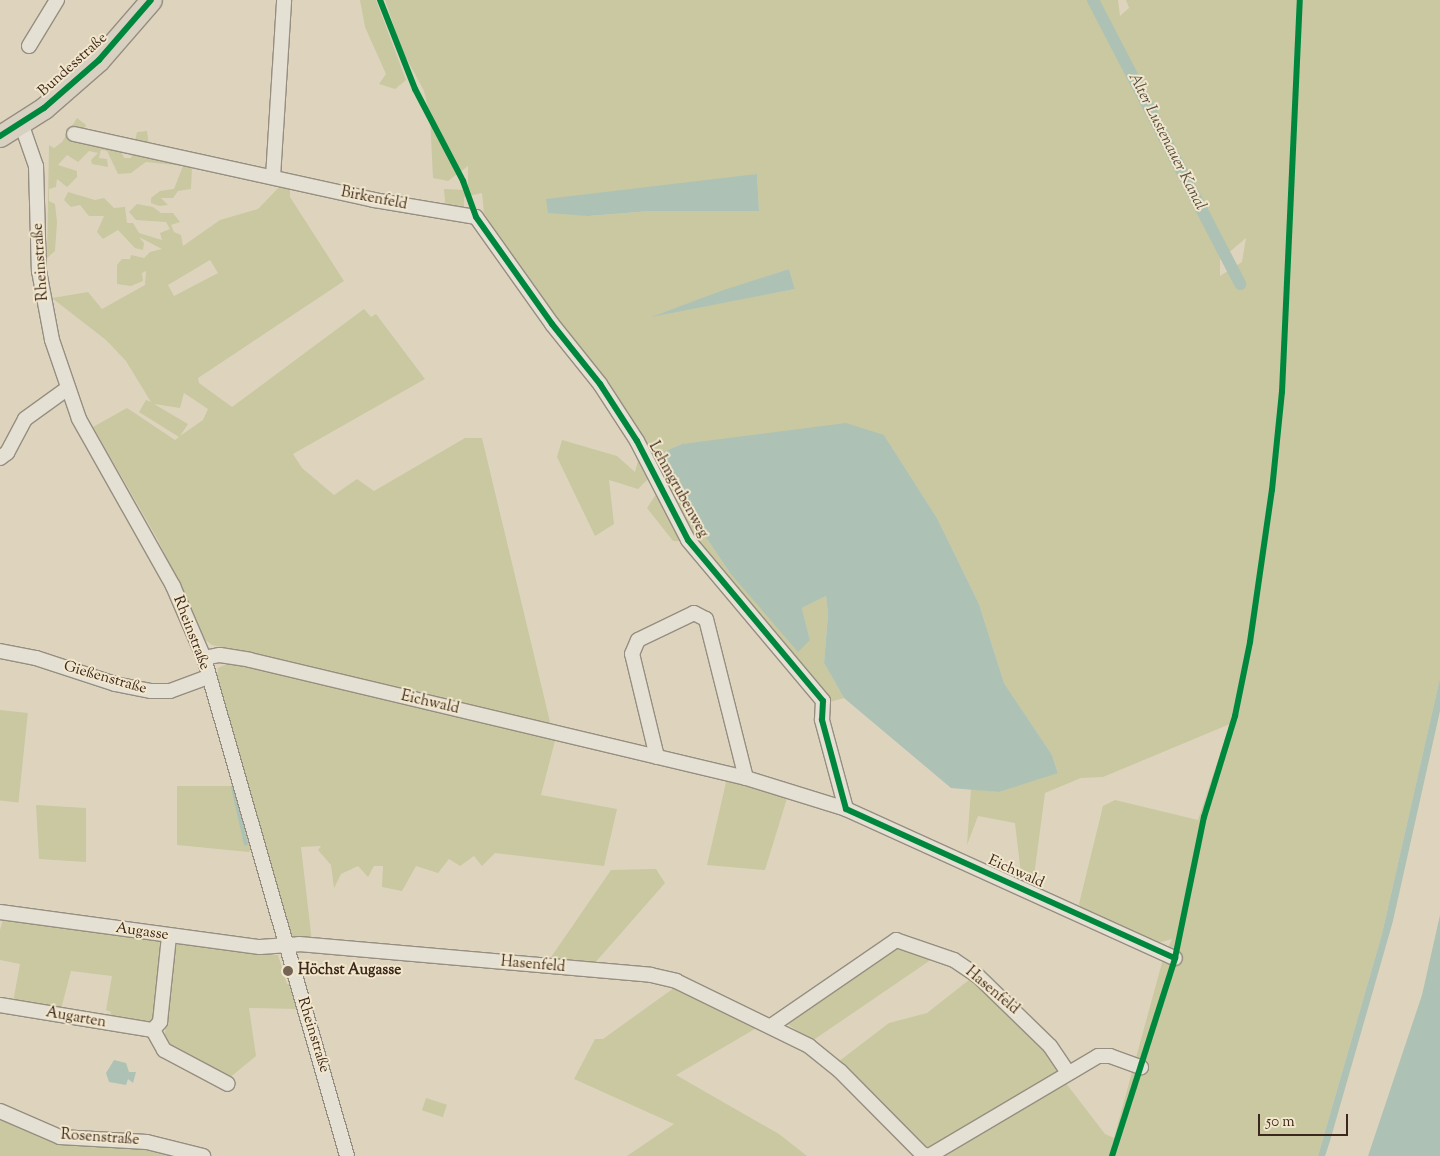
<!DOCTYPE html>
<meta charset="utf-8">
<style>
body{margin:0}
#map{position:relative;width:1440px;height:1156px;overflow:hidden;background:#ded4be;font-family:"Sorts Mill Goudy",serif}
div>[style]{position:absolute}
.green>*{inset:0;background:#c9c8a1;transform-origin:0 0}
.water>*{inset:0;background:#adc2b4}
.stream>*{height:4px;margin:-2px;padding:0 2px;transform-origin:2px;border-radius:2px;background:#adc2b4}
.canal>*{height:12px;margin:-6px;padding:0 6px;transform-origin:6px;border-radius:6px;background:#adc2b4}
.roads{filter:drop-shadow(1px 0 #968e80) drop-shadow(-1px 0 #968e80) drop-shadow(0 1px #968e80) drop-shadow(0 -1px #968e80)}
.street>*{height:14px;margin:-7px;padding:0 7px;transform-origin:7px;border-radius:7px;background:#e5e0d4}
.primary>*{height:21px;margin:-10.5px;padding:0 10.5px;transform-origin:10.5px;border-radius:10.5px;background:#d8d0c0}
.cycleway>*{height:6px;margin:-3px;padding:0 3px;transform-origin:3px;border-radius:3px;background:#00873e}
.dots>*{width:14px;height:14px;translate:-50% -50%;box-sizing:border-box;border:2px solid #f2e7cc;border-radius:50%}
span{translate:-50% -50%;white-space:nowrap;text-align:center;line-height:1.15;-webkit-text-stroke:4px #f2e7cc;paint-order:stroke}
.street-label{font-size:15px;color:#3b271c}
.poi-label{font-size:15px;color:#3b271c;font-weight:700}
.left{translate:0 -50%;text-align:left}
.water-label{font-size:16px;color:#524c41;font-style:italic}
.scale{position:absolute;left:1258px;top:1114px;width:90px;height:22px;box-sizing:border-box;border:2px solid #3b271c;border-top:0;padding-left:6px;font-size:15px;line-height:18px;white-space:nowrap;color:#3b271c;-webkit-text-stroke:4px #f2e7cc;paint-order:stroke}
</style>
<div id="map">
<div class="green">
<div style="clip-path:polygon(360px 0,376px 0,406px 80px,395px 89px,379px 84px,386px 74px,365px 27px)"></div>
<div style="clip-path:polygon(evenodd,385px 0,1118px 0,1120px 16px,1129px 8px,1126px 0,1440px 0,1440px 678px,1382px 934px,1318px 1156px,941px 1156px,1065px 1082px,1105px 1134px,1114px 1138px,1163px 959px,1172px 939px,1154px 944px,1082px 911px,1079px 904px,1103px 806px,1115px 800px,1198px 820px,1230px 724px,1103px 777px,1081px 778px,1045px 793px,1034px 876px,1021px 874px,1015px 823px,978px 816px,967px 845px,971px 789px,999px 792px,1058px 772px,1052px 755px,1004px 683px,979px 604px,937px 518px,884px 435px,748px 437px,682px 444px,663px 452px,675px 491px,730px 573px,810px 640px,802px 608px,826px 596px,828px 614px,824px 663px,844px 698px,830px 702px,795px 664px,763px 640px,762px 622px,699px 542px,673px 541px,647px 508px,664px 482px,653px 474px,638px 489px,609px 480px,614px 524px,595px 536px,557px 457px,562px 440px,617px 456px,635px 472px,639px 457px,646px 451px,516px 267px,484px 213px,482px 193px,464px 197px,464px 217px,446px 211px,444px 189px,468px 190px,468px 166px,448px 181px,433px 178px,430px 116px,424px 91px,402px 50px,385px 0,757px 174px,759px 211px,651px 211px,588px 216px,757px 174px,385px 0,1246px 238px,1242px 262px,1220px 276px,1220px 260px,1246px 238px,385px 0,789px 269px,795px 289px,656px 315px,759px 279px,789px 269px)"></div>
<div style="clip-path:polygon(77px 118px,86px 125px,80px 142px,106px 149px,120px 148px,124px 158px,131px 158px,137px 132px,147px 131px,151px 159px,160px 157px,192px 167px,191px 189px,178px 191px,173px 198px,161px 198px,168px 205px,159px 206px,151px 203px,151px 198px,160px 191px,174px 189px,183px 166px,146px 162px,131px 173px,118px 174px,107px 151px,101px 150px,99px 158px,107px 159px,108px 167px,92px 164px,91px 160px,98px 153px,89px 151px,78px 162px,67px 155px,58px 165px,77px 171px,77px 177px,67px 187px,57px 179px,56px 187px,49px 189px,49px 201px,55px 204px,57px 222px,55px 251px,47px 258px,49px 145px,54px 148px,62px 142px)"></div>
<div style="clip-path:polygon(evenodd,283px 183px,290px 189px,290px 197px,344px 281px,198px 378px,199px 383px,232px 407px,364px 309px,371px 317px,376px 314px,425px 379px,293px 454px,302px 468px,334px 495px,357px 479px,374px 491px,465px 438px,482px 438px,551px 726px,212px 645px,204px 639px,158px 540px,93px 427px,127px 408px,175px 440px,179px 437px,139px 412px,146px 400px,151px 402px,126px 361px,106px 340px,52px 298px,88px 292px,102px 309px,145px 285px,146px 271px,142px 273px,143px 281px,131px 286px,117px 284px,117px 265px,122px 259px,130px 259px,131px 255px,144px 258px,150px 252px,162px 249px,139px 237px,144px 243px,143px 250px,135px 248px,118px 230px,103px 239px,97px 232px,104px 216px,89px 216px,80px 205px,71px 207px,64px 200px,68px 192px,95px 200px,104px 198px,114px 208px,125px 207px,127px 223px,133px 223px,139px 233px,162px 240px,160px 233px,170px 229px,166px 222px,136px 220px,129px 212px,137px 204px,153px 207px,161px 213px,173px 213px,180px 222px,171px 225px,174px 232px,181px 235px,183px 246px,220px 220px,258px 209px,283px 183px,210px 260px,218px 273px,174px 296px,168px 285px,210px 260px,283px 183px,184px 393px,208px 409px,203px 420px,180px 436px,188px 424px,154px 404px,180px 408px,184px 393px)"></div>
<div style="clip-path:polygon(233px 661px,556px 737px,541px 795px,617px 809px,604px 866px,495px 853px,482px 866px,474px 856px,460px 866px,449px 859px,438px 873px,416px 866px,402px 891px,382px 887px,383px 866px,374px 866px,368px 877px,358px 866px,341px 874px,334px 888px,331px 865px,318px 850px,321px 846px,301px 847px,312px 942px,291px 938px,217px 679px,218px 668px)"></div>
<div style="left:0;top:710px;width:28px;height:90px;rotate:6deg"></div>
<div style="clip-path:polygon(727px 778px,788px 795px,765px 870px,707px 865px)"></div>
<div style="clip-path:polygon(177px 786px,234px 786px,251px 848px,249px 852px,177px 845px)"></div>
<div style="clip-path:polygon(36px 805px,86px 808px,86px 862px,39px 859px)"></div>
<div style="clip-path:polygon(656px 869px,665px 883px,594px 964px,549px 960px,611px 870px)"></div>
<div style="clip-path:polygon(4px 916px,159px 940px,162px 946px,155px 1019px,149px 1025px,109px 1019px,111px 1012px,106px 1010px,112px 976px,71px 971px,61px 1009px,13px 1002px,20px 964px,0 960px,0 930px)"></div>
<div style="clip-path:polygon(180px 942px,278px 955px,287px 984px,291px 983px,298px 1009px,249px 1008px,256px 1056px,228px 1079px,164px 1043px,174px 946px)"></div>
<div style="clip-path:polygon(905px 947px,935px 957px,812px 1041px,786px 1023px,890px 948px)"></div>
<div style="clip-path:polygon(974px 976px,1033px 1031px,1061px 1071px,928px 1150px,838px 1062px,889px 1023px,927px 1013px)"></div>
<div style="clip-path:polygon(678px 985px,760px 1026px,676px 1075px,779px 1134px,807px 1156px,627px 1156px,674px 1124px,574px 1079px,595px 1039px,603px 1039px)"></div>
<div style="left:426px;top:1098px;width:22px;height:13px;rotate:18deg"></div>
<div style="clip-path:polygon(0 1115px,20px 1125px,189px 1156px,0 1156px)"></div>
</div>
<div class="water">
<div style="clip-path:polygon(757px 174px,759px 211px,651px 211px,588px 216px,548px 213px,546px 199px)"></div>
<div style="clip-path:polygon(789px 269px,795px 289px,651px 317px,721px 291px)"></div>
<div style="clip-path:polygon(846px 423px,884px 435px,937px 518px,979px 604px,1004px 683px,1052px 755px,1058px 773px,999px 792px,951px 788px,844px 698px,824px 663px,828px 614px,826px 596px,802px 608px,810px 640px,798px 652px,730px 573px,675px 491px,663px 452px,682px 444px)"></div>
<div style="clip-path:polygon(1440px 678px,1440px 711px,1393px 921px,1330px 1141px,1325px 1156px,1318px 1156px,1382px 934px)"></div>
<div style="clip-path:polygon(1440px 915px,1440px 1156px,1368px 1156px,1422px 995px)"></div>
<div style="clip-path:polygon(114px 1060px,126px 1063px,129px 1072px,136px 1072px,133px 1083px,128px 1079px,126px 1085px,109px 1082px,106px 1073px)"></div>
</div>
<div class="stream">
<div style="left:233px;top:787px;width:58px;rotate:77.2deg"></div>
</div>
<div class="canal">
<div style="left:1093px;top:0;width:320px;rotate:62.6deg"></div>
</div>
<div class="roads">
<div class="street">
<div style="left:29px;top:46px;width:54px;rotate:-58.7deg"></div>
<div style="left:21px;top:123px;width:46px;rotate:70.8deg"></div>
<div style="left:36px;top:166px;width:105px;rotate:88.4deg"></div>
<div style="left:39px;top:271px;width:70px;rotate:79.3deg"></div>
<div style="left:52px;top:340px;width:83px;rotate:71.1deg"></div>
<div style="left:79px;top:419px;width:192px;rotate:60.6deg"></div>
<div style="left:173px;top:586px;width:78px;rotate:66.7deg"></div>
<div style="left:204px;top:658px;width:518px;rotate:73.98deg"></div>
<div style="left:74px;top:134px;width:307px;rotate:12.4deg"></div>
<div style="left:374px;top:200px;width:103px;rotate:9.5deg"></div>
<div style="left:476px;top:217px;width:131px;rotate:54.6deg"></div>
<div style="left:552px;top:324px;width:77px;rotate:51.3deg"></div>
<div style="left:600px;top:384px;width:68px;rotate:57deg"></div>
<div style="left:637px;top:441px;width:111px;rotate:62.7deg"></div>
<div style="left:688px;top:540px;width:210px;rotate:50deg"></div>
<div style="left:823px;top:701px;width:19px;rotate:93deg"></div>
<div style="left:822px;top:720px;width:92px;rotate:74.9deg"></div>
<div style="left:273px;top:177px;width:177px;rotate:-86.4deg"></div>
<div style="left:0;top:458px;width:9px;rotate:-36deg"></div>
<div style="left:7px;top:453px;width:38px;rotate:-62deg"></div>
<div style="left:25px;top:419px;width:53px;rotate:-35.8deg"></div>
<div style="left:0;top:651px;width:37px;rotate:11deg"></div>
<div style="left:36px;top:658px;width:83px;rotate:18.2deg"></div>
<div style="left:115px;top:684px;width:37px;rotate:11deg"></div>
<div style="left:151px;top:691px;width:19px"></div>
<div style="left:170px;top:691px;width:40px;rotate:-20.2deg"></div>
<div style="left:204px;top:658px;width:16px;rotate:-11deg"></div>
<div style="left:220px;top:655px;width:30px;rotate:9deg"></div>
<div style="left:250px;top:660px;width:510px;rotate:13.38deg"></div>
<div style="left:746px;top:778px;width:105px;rotate:17.2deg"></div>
<div style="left:846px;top:809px;width:361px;rotate:24.4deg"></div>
<div style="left:657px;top:757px;width:106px;rotate:-103.6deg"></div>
<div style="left:632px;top:654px;width:15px;rotate:-67deg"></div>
<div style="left:638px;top:640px;width:62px;rotate:-25.7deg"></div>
<div style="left:694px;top:613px;width:13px;rotate:27deg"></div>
<div style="left:706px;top:619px;width:164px;rotate:75.9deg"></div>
<div style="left:0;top:912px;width:262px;rotate:7.7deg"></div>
<div style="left:260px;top:947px;width:39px;rotate:-4deg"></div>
<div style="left:299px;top:944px;width:353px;rotate:5deg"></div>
<div style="left:651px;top:975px;width:26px;rotate:13deg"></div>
<div style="left:676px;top:981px;width:148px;rotate:26deg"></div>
<div style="left:809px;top:1046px;width:40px;rotate:39deg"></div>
<div style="left:840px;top:1071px;width:117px;rotate:45.3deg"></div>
<div style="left:922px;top:1154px;width:6px;rotate:18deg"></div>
<div style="left:0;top:1005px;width:155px;rotate:9.3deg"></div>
<div style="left:153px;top:1030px;width:11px;rotate:-49deg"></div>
<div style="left:160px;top:1022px;width:86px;rotate:-84deg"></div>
<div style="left:771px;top:1026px;width:152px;rotate:-34.5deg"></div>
<div style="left:896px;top:940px;width:61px;rotate:19deg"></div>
<div style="left:954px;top:960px;width:29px;rotate:34deg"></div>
<div style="left:978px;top:976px;width:100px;rotate:44.2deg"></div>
<div style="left:1050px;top:1046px;width:32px;rotate:56deg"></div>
<div style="left:153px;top:1030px;width:23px;rotate:61deg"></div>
<div style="left:164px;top:1050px;width:72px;rotate:28deg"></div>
<div style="left:0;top:1111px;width:65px;rotate:23.4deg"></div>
<div style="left:60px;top:1137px;width:87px;rotate:3.3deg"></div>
<div style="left:147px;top:1142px;width:58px;rotate:14deg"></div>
<div style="left:929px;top:1156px;width:196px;rotate:-30.6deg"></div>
<div style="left:1098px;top:1056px;width:12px"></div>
<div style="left:1110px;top:1056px;width:33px;rotate:20deg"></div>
</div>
<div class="primary">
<div style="left:0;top:136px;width:52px;rotate:-32.5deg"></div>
<div style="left:44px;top:108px;width:73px;rotate:-41.1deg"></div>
<div style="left:99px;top:60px;width:79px;rotate:-49.1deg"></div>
</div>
</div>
<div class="cycleway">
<div style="left:380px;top:0;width:96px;rotate:68.5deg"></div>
<div style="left:415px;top:89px;width:104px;rotate:62.4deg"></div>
<div style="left:463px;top:181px;width:38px;rotate:70deg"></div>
<div style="left:476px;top:217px;width:131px;rotate:54.6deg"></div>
<div style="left:552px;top:324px;width:77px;rotate:51.3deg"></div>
<div style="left:600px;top:384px;width:68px;rotate:57deg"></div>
<div style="left:637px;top:441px;width:111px;rotate:62.7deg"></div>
<div style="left:688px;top:540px;width:210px;rotate:50deg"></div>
<div style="left:823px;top:701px;width:19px;rotate:93deg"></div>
<div style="left:822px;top:720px;width:92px;rotate:74.9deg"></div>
<div style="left:846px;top:809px;width:361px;rotate:24.4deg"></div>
<div style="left:0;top:136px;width:52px;rotate:-32.5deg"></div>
<div style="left:44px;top:108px;width:73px;rotate:-41.1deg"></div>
<div style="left:99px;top:60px;width:79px;rotate:-49.1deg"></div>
<div style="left:1112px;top:1156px;width:208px;rotate:-72.3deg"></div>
<div style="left:1175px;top:958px;width:144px;rotate:-78.4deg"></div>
<div style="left:1204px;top:817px;width:106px;rotate:-72.9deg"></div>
<div style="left:1235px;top:716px;width:76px;rotate:-78.5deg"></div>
<div style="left:1250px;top:642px;width:154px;rotate:-81.8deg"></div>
<div style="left:1272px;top:490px;width:99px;rotate:-84.2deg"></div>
<div style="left:1282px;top:392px;width:392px;rotate:-87.4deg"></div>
</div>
<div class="dots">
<div style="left:288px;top:971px;background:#746455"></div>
</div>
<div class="street-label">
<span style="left:73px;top:65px;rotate:-42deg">Bundesstraße</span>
<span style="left:374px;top:199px;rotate:11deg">Birkenfeld</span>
<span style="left:41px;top:262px;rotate:-94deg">Rheinstraße</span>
<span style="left:678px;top:490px;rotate:61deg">Lehmgrubenweg</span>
<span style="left:191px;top:633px;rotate:69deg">Rheinstraße</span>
<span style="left:105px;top:678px;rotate:16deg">Gießenstraße</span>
<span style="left:430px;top:703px;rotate:13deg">Eichwald</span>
<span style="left:1016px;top:872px;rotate:24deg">Eichwald</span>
<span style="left:142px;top:932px;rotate:8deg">Augasse</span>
<span style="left:533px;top:965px;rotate:5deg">Hasenfeld</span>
<span style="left:992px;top:991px;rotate:40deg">Hasenfeld</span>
<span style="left:76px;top:1018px;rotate:10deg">Augarten</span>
<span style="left:313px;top:1035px;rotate:73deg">Rheinstraße</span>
<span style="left:100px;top:1138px;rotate:4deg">Rosenstraße</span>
</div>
<div class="poi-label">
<span class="left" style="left:298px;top:971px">Höchst Augasse</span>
</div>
<div class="water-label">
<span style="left:1166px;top:142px;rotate:63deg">Alter Lustenauer Kanal</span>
</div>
<div class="scale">50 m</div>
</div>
